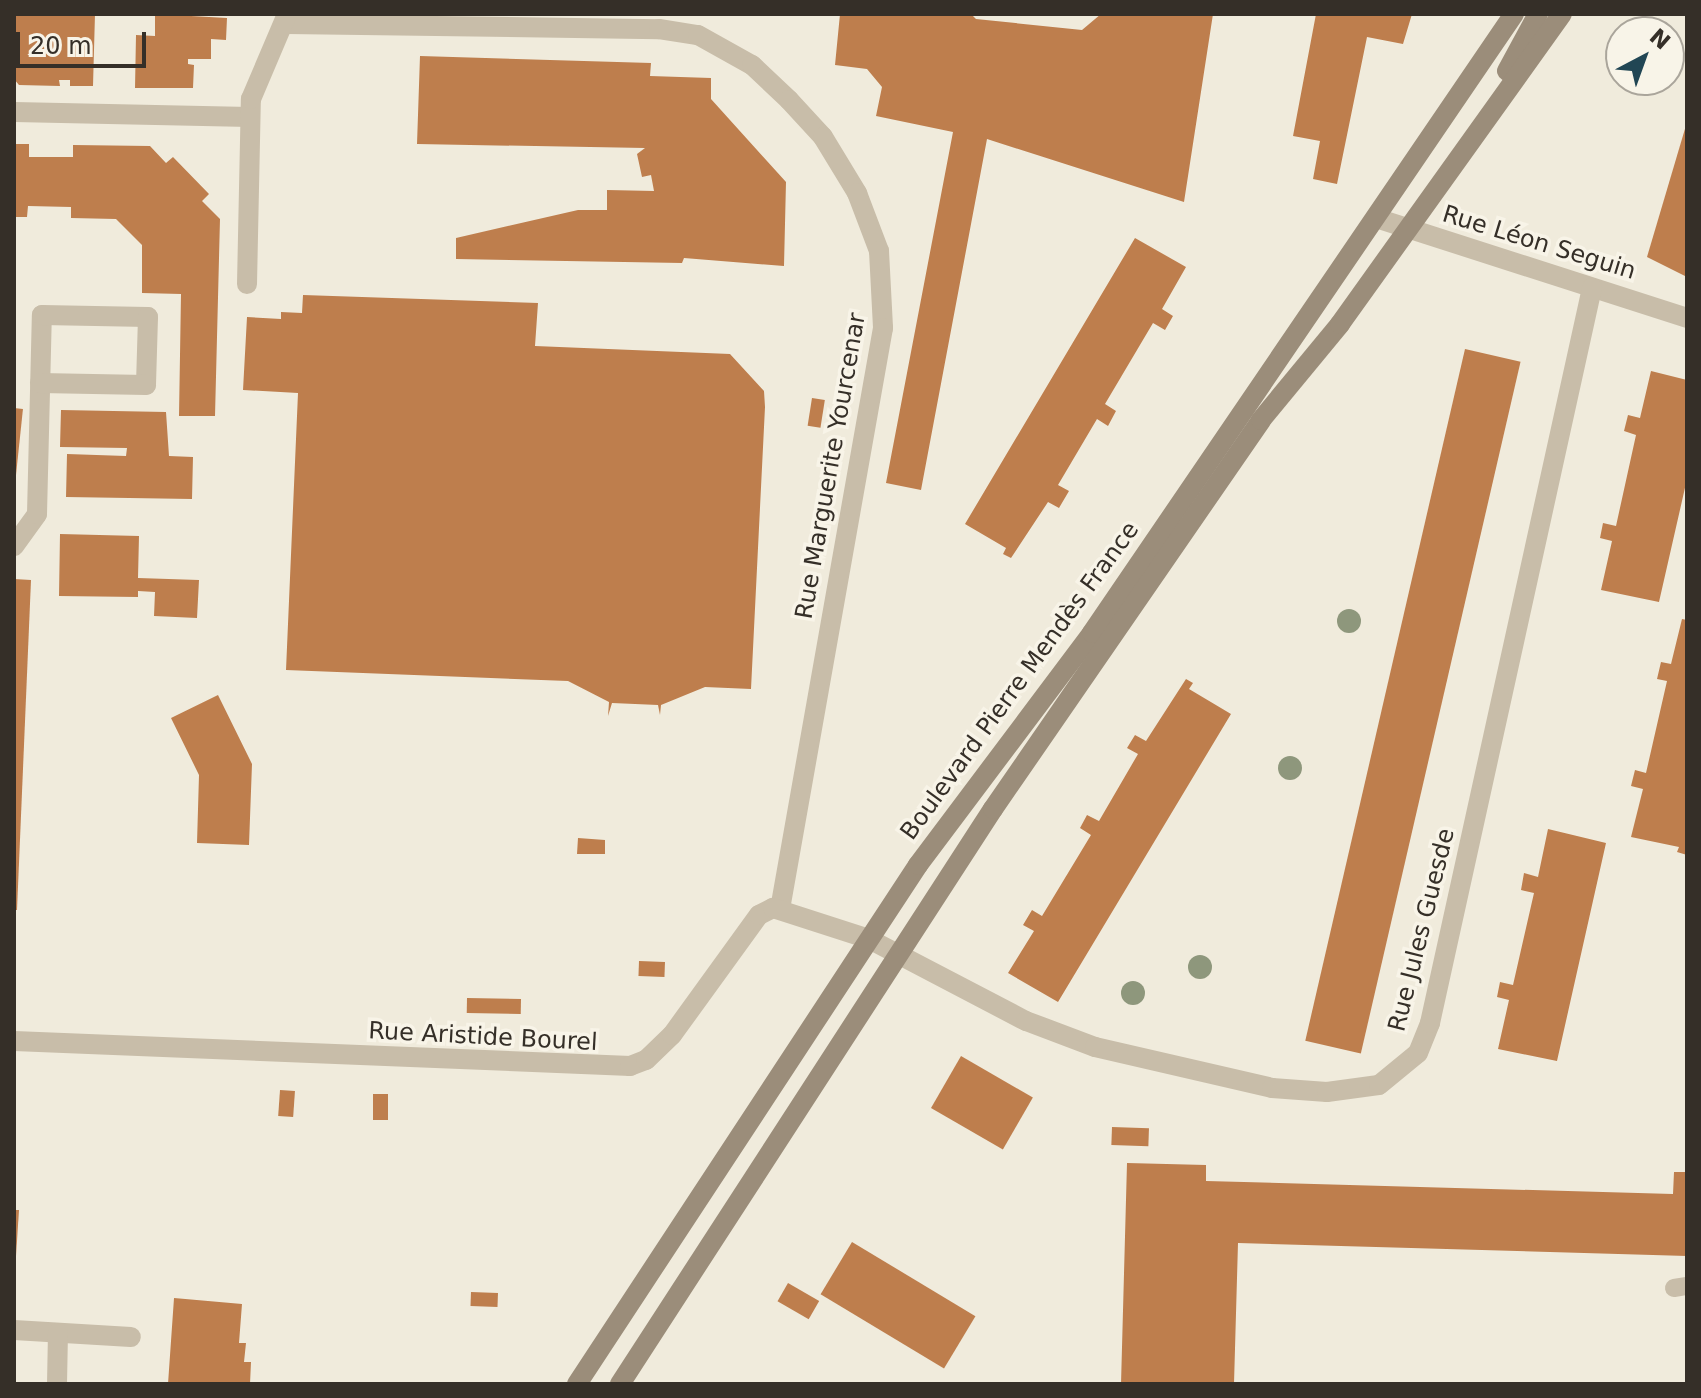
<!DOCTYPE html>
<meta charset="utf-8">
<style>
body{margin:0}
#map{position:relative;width:1701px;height:1398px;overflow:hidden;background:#f0ebdc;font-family:"DejaVu Sans",sans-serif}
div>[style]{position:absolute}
.building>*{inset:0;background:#be7e4d;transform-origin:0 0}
.service>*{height:18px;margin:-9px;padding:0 9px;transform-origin:9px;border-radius:9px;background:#c8bda9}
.minor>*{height:20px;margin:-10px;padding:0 10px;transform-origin:10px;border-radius:10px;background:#c8bda9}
.secondary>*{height:20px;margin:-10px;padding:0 10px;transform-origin:10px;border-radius:10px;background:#9b8d7a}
.trees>*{width:24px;height:24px;margin:-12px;border-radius:50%;background:#8e977c}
span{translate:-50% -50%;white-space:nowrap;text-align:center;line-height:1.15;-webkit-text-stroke:7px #f8f4e8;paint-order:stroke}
.street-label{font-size:24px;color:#352f28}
.frame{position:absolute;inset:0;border:16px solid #352f28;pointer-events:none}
.north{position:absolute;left:1605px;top:16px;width:80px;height:80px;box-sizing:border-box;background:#f8f4e8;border:2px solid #aaa59b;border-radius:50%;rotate:41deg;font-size:22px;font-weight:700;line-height:32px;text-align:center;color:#352f28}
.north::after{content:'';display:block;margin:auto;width:28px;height:36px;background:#214654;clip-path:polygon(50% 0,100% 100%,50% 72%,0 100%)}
.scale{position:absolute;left:16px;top:32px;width:130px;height:36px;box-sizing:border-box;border:4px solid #352f28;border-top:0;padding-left:10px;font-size:24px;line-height:28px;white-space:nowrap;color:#352f28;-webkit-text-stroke:6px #f8f4e8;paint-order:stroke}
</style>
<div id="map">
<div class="building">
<div style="clip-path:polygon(14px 14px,95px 14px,93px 86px,70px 86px,70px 80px,59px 80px,60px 86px,19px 85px,14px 79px)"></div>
<div style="clip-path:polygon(155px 14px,227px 18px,226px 40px,211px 39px,211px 59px,188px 59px,188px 64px,194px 65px,193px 88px,135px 88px,136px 35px,155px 36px)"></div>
<div style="clip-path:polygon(840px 14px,971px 14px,976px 19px,1082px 30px,1101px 14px,1213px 14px,1184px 202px,987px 139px,921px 490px,886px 483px,953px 132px,876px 116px,882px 87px,867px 69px,835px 65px)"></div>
<div style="clip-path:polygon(1316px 14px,1412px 14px,1403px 44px,1367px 37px,1337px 184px,1313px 179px,1320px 141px,1293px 136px)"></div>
<div style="clip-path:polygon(420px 56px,651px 63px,650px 76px,711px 78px,711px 99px,786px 182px,784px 266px,684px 258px,682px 263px,456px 259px,456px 238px,578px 210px,607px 210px,607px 190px,654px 191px,651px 175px,642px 177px,637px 154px,645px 148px,417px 144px)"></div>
<div style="clip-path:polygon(1687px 122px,1687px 277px,1647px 257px)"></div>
<div style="clip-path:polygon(14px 144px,29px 144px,29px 157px,73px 157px,73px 145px,150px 146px,166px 163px,173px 157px,209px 194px,202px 201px,220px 219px,215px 416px,179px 416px,181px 294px,142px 293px,142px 245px,116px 219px,71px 218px,71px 207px,28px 206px,27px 217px,14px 217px)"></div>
<div style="clip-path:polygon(1135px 238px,1186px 267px,1162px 309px,1173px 316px,1165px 330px,1153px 323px,1105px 404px,1116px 411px,1108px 426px,1097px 419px,1058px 485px,1069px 491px,1059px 508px,1048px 502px,1011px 558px,1003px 554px,1006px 548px,965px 524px)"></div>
<div style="clip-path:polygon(303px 295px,538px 303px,535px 346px,730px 354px,764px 391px,765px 407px,751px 689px,705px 687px,661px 705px,660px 715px,658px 705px,612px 703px,608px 716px,609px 702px,568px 681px,286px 670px,298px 393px,243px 390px,247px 317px,281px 319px,281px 312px,302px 313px)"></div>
<div style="left:1465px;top:349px;width:57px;height:710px;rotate:13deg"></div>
<div style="clip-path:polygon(1651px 371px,1687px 380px,1687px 479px,1659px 602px,1601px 590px,1612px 541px,1600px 538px,1603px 523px,1616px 526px,1636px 435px,1624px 431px,1628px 415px,1640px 418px)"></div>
<div style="left:812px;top:398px;width:13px;height:28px;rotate:9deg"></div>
<div style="left:14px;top:408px;width:9px;height:70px;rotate:6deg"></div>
<div style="clip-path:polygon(61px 410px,166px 412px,169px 456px,193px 457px,192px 499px,66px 497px,67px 454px,126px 456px,127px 448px,60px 447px)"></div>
<div style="clip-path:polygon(60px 534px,139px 536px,138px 578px,199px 580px,197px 618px,154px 616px,155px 592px,138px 591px,138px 597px,59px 596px)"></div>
<div style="clip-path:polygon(14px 579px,31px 580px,17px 910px,14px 910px)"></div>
<div style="clip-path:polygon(1682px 619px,1687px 620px,1687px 855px,1677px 852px,1679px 847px,1631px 837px,1643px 789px,1631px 786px,1635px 770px,1646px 773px,1667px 681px,1657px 679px,1661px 662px,1671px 664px)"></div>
<div style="clip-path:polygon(1186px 679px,1193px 683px,1189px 689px,1231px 714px,1058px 1002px,1008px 973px,1034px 931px,1023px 925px,1032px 910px,1042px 916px,1091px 835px,1080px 828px,1087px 815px,1099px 821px,1138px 754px,1127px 748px,1135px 735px,1146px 741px)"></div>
<div style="clip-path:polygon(218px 695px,252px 764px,249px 845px,197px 843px,199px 775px,171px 718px)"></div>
<div style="clip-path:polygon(1548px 829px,1606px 843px,1557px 1061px,1498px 1049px,1509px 1000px,1497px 997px,1500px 982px,1513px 985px,1534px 893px,1521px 890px,1524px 873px,1538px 877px)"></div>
<div style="clip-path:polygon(578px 838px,605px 840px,605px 854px,577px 854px)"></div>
<div style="left:639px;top:961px;width:26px;height:15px;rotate:2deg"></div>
<div style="left:467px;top:998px;width:54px;height:15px;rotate:1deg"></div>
<div style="left:961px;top:1056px;width:83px;height:60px;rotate:30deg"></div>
<div style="left:280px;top:1090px;width:15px;height:26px;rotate:4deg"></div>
<div style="left:373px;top:1094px;width:15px;height:26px"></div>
<div style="left:1112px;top:1127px;width:37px;height:18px;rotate:2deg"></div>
<div style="clip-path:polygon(1127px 1163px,1206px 1165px,1206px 1181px,1673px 1194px,1674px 1172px,1687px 1172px,1687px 1256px,1238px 1243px,1234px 1384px,1121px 1384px)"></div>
<div style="clip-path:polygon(14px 1210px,19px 1210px,16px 1256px,14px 1256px)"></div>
<div style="left:852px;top:1242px;width:144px;height:61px;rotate:31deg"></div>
<div style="left:788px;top:1283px;width:36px;height:21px;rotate:30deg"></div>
<div style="left:471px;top:1292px;width:27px;height:14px;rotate:2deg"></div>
<div style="clip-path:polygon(174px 1298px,242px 1304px,239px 1343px,246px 1343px,244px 1362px,251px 1362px,250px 1384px,168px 1384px)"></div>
</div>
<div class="service">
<div style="left:1674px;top:1288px;width:13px;rotate:-9deg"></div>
</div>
<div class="minor">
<div style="left:287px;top:24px;width:372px;rotate:0.8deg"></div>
<div style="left:659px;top:29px;width:39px;rotate:9deg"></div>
<div style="left:698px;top:35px;width:62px;rotate:29.1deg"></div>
<div style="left:752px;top:65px;width:51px;rotate:43.4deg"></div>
<div style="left:789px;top:100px;width:50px;rotate:47.4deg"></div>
<div style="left:823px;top:137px;width:66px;rotate:58.7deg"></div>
<div style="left:857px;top:193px;width:62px;rotate:69.2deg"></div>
<div style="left:879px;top:251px;width:77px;rotate:87deg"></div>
<div style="left:883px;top:328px;width:590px;rotate:100.05deg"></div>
<div style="left:14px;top:112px;width:236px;rotate:1.2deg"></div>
<div style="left:1376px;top:218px;width:327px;rotate:17.8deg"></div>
<div style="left:247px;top:284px;width:185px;rotate:-88.8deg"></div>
<div style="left:251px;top:99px;width:92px;rotate:-67deg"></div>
<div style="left:14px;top:546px;width:39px;rotate:-54deg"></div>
<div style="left:37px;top:514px;width:199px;rotate:-88.6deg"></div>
<div style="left:42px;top:315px;width:106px;rotate:1.1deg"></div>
<div style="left:148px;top:317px;width:68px;rotate:91.7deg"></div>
<div style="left:146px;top:385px;width:106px;rotate:-178.9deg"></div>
<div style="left:14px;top:1041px;width:617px;rotate:2.32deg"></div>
<div style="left:630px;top:1066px;width:17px;rotate:-21deg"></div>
<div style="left:646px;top:1060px;width:36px;rotate:-44deg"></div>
<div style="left:672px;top:1035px;width:148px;rotate:-54.1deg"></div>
<div style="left:759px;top:915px;width:16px;rotate:-27deg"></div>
<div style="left:773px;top:908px;width:101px;rotate:17.9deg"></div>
<div style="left:869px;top:939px;width:177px;rotate:27.6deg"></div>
<div style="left:1026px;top:1021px;width:74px;rotate:20.6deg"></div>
<div style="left:1095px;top:1047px;width:182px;rotate:13deg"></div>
<div style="left:1272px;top:1088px;width:55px;rotate:4.2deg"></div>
<div style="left:1327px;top:1092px;width:52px;rotate:-7.7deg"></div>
<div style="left:1379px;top:1085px;width:50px;rotate:-39.4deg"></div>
<div style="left:1418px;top:1053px;width:32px;rotate:-68deg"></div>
<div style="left:1430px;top:1023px;width:753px;rotate:-77.57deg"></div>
<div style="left:14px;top:1330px;width:117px;rotate:3.4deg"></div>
<div style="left:57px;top:1384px;width:51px;rotate:-88.9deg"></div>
</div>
<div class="secondary">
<div style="left:1507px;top:71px;width:65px;rotate:-61.5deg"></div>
<div style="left:577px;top:1384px;width:621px;rotate:-56.69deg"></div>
<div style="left:918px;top:865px;width:290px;rotate:-53.1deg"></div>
<div style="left:1092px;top:633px;width:749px;rotate:-55.72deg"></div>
<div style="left:620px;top:1384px;width:685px;rotate:-57.03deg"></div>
<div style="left:993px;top:809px;width:472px;rotate:-55.4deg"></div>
<div style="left:1261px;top:420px;width:124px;rotate:-50.5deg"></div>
<div style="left:1340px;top:324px;width:381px;rotate:-54.4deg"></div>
</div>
<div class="trees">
<div style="left:1349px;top:621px"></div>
<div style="left:1290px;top:768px"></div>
<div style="left:1200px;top:967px"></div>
<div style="left:1133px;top:993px"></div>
</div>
<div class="street-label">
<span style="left:1539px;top:243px;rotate:17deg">Rue Léon Seguin</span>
<span style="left:831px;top:466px;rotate:-80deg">Rue Marguerite Yourcenar</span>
<span style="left:1020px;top:681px;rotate:-54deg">Boulevard Pierre Mendès France</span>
<span style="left:1422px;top:930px;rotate:-76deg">Rue Jules Guesde</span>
<span style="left:483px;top:1037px;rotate:3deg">Rue Aristide Bourel</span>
</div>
<div class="frame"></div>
<div class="north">N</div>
<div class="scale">20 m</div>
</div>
